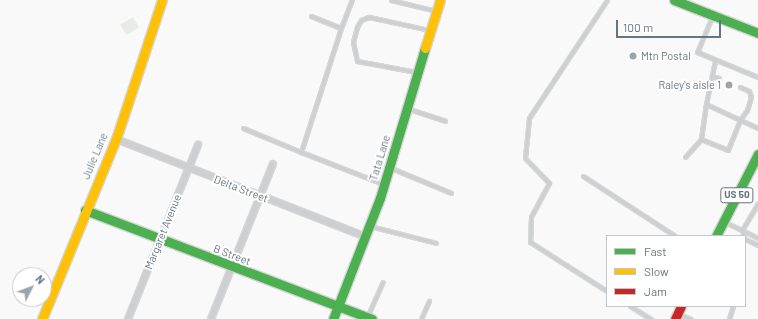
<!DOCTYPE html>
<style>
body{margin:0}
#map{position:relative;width:758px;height:319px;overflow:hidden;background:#f9f9f9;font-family:Barlow,sans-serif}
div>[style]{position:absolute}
.green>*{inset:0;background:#e8ebe6;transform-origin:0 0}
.roads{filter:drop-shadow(1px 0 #d5d6d7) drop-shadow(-1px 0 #d5d6d7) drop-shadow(0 1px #d5d6d7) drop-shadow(0 -1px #d5d6d7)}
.lane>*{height:3px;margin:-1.5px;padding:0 1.5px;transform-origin:1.5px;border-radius:1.5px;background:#cecfd0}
.street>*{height:6px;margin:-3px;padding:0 3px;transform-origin:3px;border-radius:3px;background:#cecfd0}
.fast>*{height:9px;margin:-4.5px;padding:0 4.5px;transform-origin:4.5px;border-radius:4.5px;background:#4caf50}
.slow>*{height:9px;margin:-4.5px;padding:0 4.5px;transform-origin:4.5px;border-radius:4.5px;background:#ffc107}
.jam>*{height:9px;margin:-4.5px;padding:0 4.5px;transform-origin:4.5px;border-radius:4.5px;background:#c62828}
.dots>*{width:11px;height:11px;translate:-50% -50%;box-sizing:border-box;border:2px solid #fff;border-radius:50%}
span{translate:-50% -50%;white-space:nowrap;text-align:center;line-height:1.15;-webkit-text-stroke:4px #fff;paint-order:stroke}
.shield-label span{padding:1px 3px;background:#fff;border:1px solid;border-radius:3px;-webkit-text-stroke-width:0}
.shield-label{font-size:10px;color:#657683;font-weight:700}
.poi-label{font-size:11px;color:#657683}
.left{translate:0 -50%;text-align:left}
.right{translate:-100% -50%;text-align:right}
.street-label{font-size:11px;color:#657683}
.legend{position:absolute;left:606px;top:235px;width:140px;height:72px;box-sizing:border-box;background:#fff;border:1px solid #c1c8cd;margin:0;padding:5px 7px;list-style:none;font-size:12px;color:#657683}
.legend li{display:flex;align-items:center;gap:8px;height:20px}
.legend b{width:20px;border:1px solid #c1c8cd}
.north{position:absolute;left:12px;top:267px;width:40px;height:40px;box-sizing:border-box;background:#fff;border:1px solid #c1c8cd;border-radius:50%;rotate:48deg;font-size:11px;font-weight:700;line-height:16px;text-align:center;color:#657683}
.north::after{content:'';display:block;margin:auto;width:14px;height:18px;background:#99a4ac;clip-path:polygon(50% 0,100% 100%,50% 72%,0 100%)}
.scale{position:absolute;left:616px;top:20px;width:105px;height:18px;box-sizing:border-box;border:2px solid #657683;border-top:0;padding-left:5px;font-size:12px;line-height:14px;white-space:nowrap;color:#657683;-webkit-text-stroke:3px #fff;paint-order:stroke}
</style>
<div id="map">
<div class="green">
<div style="left:133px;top:17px;width:12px;height:15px;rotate:59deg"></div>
</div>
<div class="roads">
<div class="lane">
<div style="left:391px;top:0;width:46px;rotate:13.7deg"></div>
<div style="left:607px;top:0;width:141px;rotate:123.5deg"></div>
<div style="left:529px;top:118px;width:40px;rotate:95.7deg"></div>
<div style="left:525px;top:158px;width:35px;rotate:46deg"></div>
<div style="left:549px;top:183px;width:38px;rotate:118deg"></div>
<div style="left:531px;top:217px;width:25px;rotate:92deg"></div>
<div style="left:530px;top:242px;width:91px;rotate:32.5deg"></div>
<div style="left:311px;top:16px;width:32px;rotate:22deg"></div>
<div style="left:341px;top:28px;width:30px;rotate:-69deg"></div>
<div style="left:712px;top:17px;width:38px;rotate:113deg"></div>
<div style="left:697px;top:52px;width:66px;rotate:22.3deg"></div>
<div style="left:341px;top:28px;width:130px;rotate:107.9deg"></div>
<div style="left:301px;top:152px;width:88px;rotate:21.3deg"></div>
<div style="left:416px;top:72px;width:60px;rotate:-169.4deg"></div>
<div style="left:357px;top:61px;width:19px;rotate:-102deg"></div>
<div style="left:353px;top:42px;width:16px;rotate:-75deg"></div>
<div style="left:357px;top:27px;width:8px;rotate:-60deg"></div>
<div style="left:361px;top:20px;width:9px;rotate:-21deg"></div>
<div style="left:369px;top:17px;width:61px;rotate:12.2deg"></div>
<div style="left:712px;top:76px;width:7px;rotate:16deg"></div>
<div style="left:740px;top:87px;width:10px;rotate:24deg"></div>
<div style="left:749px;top:91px;width:6px;rotate:72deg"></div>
<div style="left:751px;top:97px;width:14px;rotate:107deg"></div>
<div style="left:747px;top:110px;width:12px;rotate:125deg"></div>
<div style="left:740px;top:120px;width:32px;rotate:112deg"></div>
<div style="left:728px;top:150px;width:29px;rotate:-158deg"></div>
<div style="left:701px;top:139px;width:35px;rotate:-82deg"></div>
<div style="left:706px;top:104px;width:38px;rotate:25deg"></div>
<div style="left:740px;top:120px;width:20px;rotate:24deg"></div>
<div style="left:706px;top:104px;width:44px;rotate:-78.2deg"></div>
<div style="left:409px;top:109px;width:38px;rotate:18deg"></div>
<div style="left:243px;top:128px;width:63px;rotate:22.5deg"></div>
<div style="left:685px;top:157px;width:24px;rotate:-48deg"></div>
<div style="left:391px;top:168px;width:65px;rotate:22.6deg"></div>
<div style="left:583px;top:176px;width:110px;rotate:33.1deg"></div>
<div style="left:725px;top:222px;width:37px;rotate:26deg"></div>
<div style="left:370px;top:226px;width:68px;rotate:14.4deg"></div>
<div style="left:744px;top:236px;width:6px;rotate:-108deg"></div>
<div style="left:742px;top:230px;width:31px;rotate:-59deg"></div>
<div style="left:745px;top:239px;width:14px;rotate:25deg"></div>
<div style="left:630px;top:306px;width:25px;rotate:32deg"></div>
<div style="left:679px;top:314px;width:13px;rotate:23deg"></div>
<div style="left:368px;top:315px;width:36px;rotate:-66deg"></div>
<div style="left:421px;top:319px;width:20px;rotate:-66deg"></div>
<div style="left:729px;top:319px;width:14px;rotate:-73deg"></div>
</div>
<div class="street">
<div style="left:116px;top:139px;width:269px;rotate:21.4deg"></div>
<div style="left:128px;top:319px;width:188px;rotate:-68.1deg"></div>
<div style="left:211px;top:319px;width:167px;rotate:-68.2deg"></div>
</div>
<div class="fast">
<div style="left:674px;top:0;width:90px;rotate:21.4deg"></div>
<div style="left:85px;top:210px;width:307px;rotate:20.8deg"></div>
<div style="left:716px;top:236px;width:92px;rotate:-62.9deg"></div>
<div style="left:333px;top:319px;width:130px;rotate:-68.8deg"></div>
<div style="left:380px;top:198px;width:157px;rotate:-73.3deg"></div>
</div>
<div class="slow">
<div style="left:425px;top:48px;width:50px;rotate:-72.6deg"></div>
<div style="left:42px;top:319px;width:195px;rotate:-67.7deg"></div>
<div style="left:116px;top:139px;width:146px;rotate:-71.7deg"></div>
</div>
<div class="jam">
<div style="left:675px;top:319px;width:14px;rotate:-65deg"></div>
</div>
</div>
<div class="dots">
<div style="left:633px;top:56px;background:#99a4ac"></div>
<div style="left:729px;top:85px;background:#99a4ac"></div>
</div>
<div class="shield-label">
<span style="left:737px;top:195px">US 50</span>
</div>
<div class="poi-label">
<span class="left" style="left:641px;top:56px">Mtn Postal</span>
<span class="right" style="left:721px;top:85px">Raley's aisle 1</span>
</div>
<div class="street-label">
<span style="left:95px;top:156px;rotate:-67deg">Julie Lane</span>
<span style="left:380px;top:158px;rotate:-73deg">Tata Lane</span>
<span style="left:241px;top:189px;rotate:21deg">Delta Street</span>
<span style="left:163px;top:232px;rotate:-68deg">Margaret Avenue</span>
<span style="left:232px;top:255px;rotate:21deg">B Street</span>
</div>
<ul class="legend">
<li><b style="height:5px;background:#4caf50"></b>Fast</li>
<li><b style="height:5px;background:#ffc107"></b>Slow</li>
<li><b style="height:5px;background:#c62828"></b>Jam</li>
</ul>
<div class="north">N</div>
<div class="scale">100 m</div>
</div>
